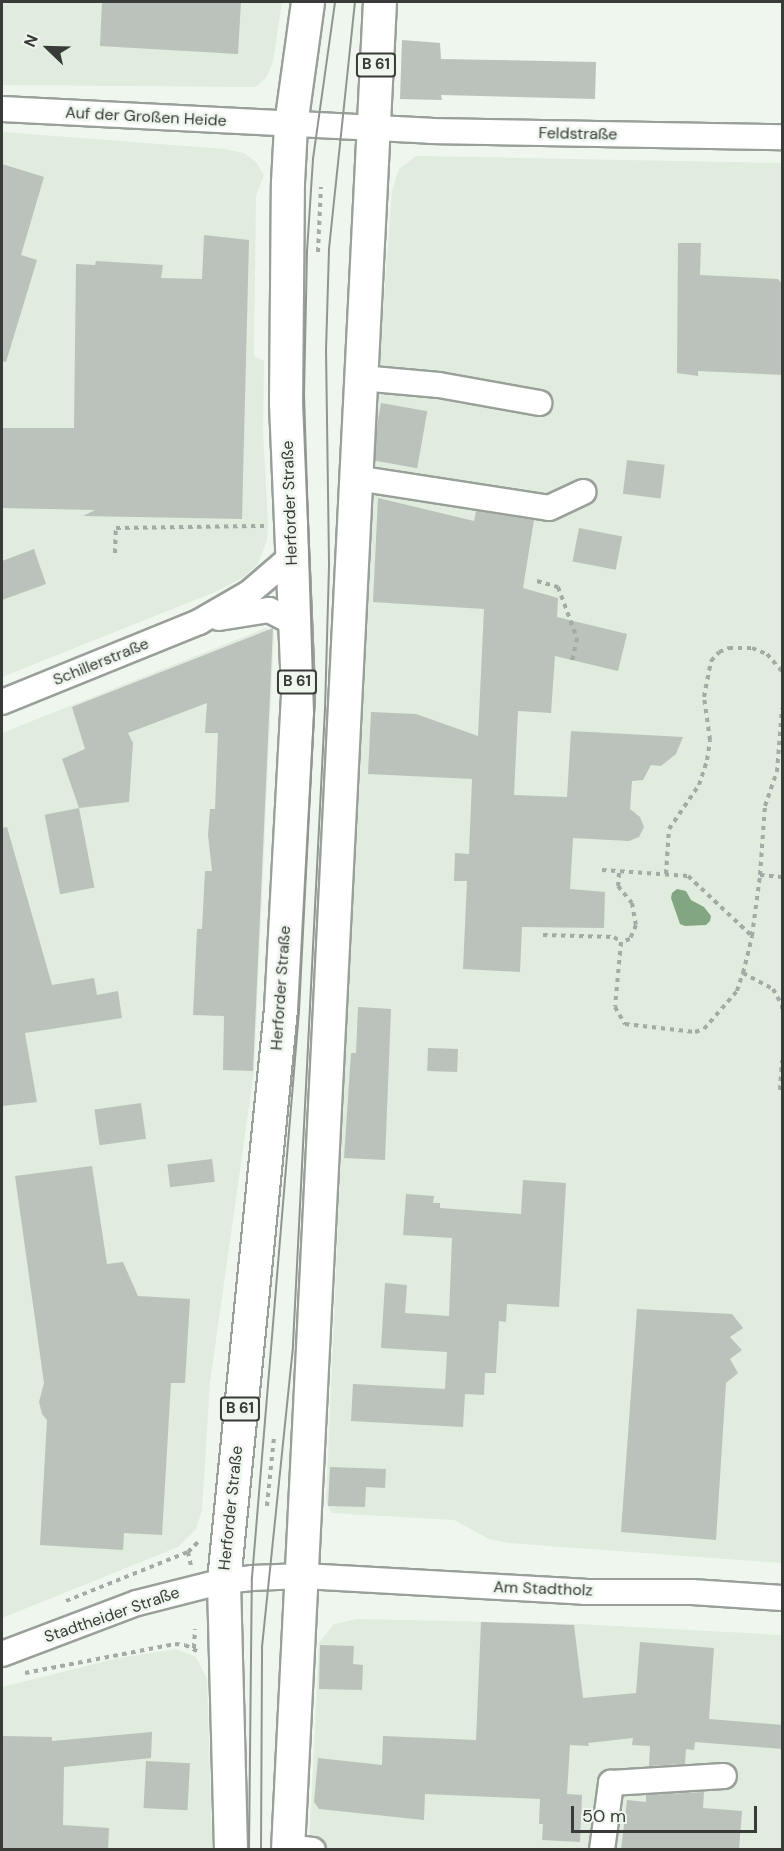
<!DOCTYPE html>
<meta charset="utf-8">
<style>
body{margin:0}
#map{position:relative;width:784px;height:1851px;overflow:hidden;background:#eef6ee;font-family:"DM Sans",sans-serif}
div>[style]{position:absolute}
.built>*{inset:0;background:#dfecde}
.water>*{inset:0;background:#82a682}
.building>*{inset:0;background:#bbc2bb;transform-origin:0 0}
.path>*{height:4px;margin-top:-2px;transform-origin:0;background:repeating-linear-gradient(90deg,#a4aaa4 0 4.5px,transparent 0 9px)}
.roads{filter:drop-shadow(2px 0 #99a099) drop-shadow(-2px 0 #99a099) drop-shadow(0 2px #99a099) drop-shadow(0 -2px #99a099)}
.minor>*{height:24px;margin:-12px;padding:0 12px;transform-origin:12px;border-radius:12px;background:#fff}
.major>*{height:32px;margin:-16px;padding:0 16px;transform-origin:16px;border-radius:16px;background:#fff}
.tram>*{height:1.5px;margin:-0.75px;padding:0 0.75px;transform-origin:0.75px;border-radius:0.75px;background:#909590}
span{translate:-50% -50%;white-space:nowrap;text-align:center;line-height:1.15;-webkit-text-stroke:5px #eef6ee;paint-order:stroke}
.shield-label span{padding:2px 4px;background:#eef6ee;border:2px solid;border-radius:4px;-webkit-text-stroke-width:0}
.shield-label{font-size:15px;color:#383b38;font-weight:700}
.street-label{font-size:16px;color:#383b38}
.frame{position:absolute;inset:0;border:3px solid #383b38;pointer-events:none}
.north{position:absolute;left:18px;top:18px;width:60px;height:60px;-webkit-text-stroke:4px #eef6ee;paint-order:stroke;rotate:293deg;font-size:16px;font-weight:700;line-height:24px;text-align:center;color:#383b38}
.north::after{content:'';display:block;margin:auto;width:21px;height:27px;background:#383b38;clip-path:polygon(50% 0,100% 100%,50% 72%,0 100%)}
.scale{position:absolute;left:571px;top:1806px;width:186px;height:27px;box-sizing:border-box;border:3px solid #383b38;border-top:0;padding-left:8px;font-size:18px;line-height:21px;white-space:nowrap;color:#383b38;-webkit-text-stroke:4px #eef6ee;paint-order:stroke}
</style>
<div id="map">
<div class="built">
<div style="clip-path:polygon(2px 2px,282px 2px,273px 62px,266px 78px,255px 87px,2px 85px)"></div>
<div style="clip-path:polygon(2px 132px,224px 149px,244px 153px,256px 162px,264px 175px,256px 196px,254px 356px,264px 361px,263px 432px,268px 523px,267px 540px,258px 564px,244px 577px,215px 592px,2px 677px)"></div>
<div style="clip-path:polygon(416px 156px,782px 163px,782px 1563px,509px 1543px,489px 1539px,454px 1520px,332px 1513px,326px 1503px,370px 485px,392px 191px,399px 169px)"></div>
<div style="clip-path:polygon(266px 628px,274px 633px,254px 1071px,210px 1382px,202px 1510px,196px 1529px,178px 1547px,2px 1618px,2px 733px)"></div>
<div style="clip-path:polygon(358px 1619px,578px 1624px,782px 1635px,782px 1849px,309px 1850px,319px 1643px,334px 1624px)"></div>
<div style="clip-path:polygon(176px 1649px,196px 1657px,207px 1679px,212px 1849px,2px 1849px,2px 1687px,119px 1658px)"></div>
</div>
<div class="water">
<div style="clip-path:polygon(677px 889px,686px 891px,691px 900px,704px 907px,711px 916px,710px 921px,706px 925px,685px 926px,680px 924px,671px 898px,672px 893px)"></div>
</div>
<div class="building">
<div style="clip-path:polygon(102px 2px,241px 2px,238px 54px,100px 46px)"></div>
<div style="clip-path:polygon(402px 40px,440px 43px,441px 59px,596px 62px,595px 99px,441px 95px,442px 100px,400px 99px)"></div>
<div style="clip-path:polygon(2px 164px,44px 177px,21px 255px,37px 260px,6px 362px,2px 361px)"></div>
<div style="clip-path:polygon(204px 235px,249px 240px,242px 519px,83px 516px,95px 510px,2px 508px,2px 428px,74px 428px,76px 264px,95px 265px,96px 261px,163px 265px,161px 278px,202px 279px)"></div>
<div style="clip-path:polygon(678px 243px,701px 243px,700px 275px,778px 279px,783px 285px,783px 375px,698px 371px,698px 376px,677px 373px)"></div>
<div style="left:381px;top:403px;width:47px;height:58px;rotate:10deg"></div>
<div style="left:627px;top:460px;width:38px;height:34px;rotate:7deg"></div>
<div style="clip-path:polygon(378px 498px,474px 521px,476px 511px,534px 520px,523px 588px,558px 598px,557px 617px,627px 634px,618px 671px,555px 656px,551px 713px,518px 711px,514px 795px,567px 797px,571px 731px,683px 737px,676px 754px,661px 766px,651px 765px,643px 780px,632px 781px,630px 809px,640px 817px,644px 827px,639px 837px,629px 841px,573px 838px,570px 889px,605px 892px,604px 928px,522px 927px,520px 972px,463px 969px,467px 881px,454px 881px,455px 853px,469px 854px,472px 779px,368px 774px,371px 712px,416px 714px,478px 736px,484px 609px,373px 602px)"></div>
<div style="left:579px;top:528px;width:44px;height:34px;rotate:11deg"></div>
<div style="clip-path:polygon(34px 549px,46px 584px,2px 600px,2px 561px)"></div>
<div style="clip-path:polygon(273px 628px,253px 1071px,223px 1070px,224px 1016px,193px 1015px,197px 929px,202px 929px,205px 871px,212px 871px,208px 835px,210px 809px,215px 809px,218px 733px,205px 733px,207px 703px,128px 733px,133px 743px,129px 802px,79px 808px,62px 759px,85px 749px,72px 707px)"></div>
<div style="left:79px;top:808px;width:81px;height:35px;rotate:79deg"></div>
<div style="clip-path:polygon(7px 827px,52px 985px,94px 978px,97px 995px,118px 991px,122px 1018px,25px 1033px,37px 1102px,2px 1106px,2px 828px)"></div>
<div style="clip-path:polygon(358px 1007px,391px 1009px,385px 1160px,344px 1158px,351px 1053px,356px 1053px)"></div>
<div style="left:428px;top:1048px;width:30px;height:23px;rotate:2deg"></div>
<div style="left:141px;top:1103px;width:36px;height:47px;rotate:82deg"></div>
<div style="left:212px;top:1159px;width:23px;height:45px;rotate:83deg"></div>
<div style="clip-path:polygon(92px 1166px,107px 1264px,123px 1262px,138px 1296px,190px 1299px,185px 1383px,171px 1383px,162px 1535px,124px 1533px,123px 1550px,40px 1545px,47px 1420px,42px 1414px,39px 1402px,44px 1383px,15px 1176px)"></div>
<div style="clip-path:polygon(523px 1180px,566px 1183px,559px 1307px,507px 1304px,506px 1322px,499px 1321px,496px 1373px,485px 1373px,484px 1395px,465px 1394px,463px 1427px,351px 1421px,353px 1384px,445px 1389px,447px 1352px,381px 1348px,385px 1283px,407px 1285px,405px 1313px,449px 1316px,452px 1238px,403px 1235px,406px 1194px,434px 1196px,433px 1203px,440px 1203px,440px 1208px,521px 1214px)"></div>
<div style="clip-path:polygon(637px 1309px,732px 1314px,743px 1328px,730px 1337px,742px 1350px,730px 1359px,738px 1373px,726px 1383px,716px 1540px,621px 1532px)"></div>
<div style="clip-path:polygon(330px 1467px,386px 1469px,385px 1488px,366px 1487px,365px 1507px,328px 1506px)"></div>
<div style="clip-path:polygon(481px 1622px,574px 1625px,583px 1698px,636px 1693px,640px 1642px,714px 1648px,709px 1719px,783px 1725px,783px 1749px,695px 1742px,694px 1750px,686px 1749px,685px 1764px,649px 1766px,650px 1746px,632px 1745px,633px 1738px,588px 1743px,589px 1746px,570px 1745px,567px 1794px,582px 1795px,580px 1842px,542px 1840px,543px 1824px,539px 1824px,540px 1799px,425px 1794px,424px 1820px,319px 1809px,314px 1802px,318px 1758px,382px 1765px,383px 1736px,476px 1740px)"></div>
<div style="clip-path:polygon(320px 1645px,354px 1646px,353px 1664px,363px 1665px,362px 1690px,319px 1689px)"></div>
<div style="clip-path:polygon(152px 1732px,151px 1758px,64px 1767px,63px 1825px,109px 1828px,108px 1850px,2px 1850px,2px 1736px,52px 1737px,52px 1741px)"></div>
<div style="left:146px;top:1761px;width:44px;height:47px;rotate:3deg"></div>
<div style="clip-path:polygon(704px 1792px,703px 1808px,742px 1811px,739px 1850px,621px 1850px,627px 1800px,646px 1802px,646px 1795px)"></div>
</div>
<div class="path">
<div style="left:318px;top:252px;width:65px;rotate:-87.4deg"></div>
<div style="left:115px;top:553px;width:25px;rotate:-88deg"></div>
<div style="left:116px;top:528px;width:148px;rotate:-0.8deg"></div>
<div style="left:537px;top:581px;width:22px;rotate:16deg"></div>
<div style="left:558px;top:587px;width:54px;rotate:69.6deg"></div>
<div style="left:577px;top:638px;width:24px;rotate:102deg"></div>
<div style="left:602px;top:870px;width:86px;rotate:4deg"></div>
<div style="left:688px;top:876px;width:88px;rotate:43.2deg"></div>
<div style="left:619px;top:873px;width:13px;rotate:94deg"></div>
<div style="left:618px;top:886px;width:22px;rotate:51deg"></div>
<div style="left:632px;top:903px;width:22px;rotate:80deg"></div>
<div style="left:636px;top:925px;width:15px;rotate:113deg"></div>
<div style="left:630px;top:939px;width:9px;rotate:162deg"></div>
<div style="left:666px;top:874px;width:45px;rotate:-86.2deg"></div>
<div style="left:669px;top:829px;width:53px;rotate:-55.7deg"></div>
<div style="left:699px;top:785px;width:26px;rotate:-72deg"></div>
<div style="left:707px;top:760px;width:20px;rotate:-81deg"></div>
<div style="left:710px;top:740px;width:43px;rotate:-97.9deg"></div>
<div style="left:704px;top:697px;width:37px;rotate:-79deg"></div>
<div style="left:711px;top:661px;width:12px;rotate:-48deg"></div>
<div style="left:719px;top:652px;width:11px;rotate:-22deg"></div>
<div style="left:729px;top:648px;width:23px"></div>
<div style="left:752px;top:648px;width:16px;rotate:22deg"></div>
<div style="left:767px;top:654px;width:23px;rotate:49deg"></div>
<div style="left:760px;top:875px;width:22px;rotate:5deg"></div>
<div style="left:543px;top:935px;width:71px;rotate:1.6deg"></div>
<div style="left:614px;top:937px;width:9px;rotate:36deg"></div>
<div style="left:621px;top:942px;width:65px;rotate:95.3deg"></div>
<div style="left:615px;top:1007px;width:20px;rotate:60deg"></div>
<div style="left:625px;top:1024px;width:70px;rotate:6.5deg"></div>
<div style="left:695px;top:1032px;width:9px;rotate:-18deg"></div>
<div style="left:704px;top:1029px;width:50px;rotate:-49deg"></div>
<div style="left:737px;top:991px;width:19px;rotate:-72deg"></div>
<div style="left:743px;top:973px;width:38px;rotate:-76deg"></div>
<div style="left:752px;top:936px;width:62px;rotate:-82.5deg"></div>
<div style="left:760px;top:875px;width:69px;rotate:-85.9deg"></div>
<div style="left:765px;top:806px;width:36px;rotate:-71deg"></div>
<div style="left:777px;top:772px;width:64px;rotate:-85.5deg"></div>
<div style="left:743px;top:973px;width:34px;rotate:28deg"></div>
<div style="left:773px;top:989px;width:18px;rotate:61deg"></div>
<div style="left:782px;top:1005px;width:8px;rotate:90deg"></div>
<div style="left:780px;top:1090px;width:30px;rotate:-86deg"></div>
<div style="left:267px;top:1506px;width:69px;rotate:-84.2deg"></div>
<div style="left:188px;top:1552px;width:14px;rotate:78deg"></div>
<div style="left:66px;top:1601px;width:131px;rotate:-21.9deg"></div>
<div style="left:188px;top:1552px;width:17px;rotate:-45deg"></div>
<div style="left:194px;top:1648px;width:19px;rotate:-87deg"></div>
<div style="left:25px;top:1673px;width:153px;rotate:-10.9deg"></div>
<div style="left:175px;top:1644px;width:10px;rotate:6deg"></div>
<div style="left:185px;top:1645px;width:16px;rotate:27deg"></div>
</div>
<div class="roads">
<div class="minor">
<div style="left:2px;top:109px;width:429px;rotate:2.9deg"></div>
<div style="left:430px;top:131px;width:352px;rotate:1deg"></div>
<div style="left:361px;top:378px;width:78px;rotate:5.1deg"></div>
<div style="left:439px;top:385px;width:102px;rotate:10.2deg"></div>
<div style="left:356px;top:478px;width:195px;rotate:8.8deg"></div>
<div style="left:549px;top:508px;width:38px;rotate:-25deg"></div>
<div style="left:219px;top:618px;width:51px;rotate:-9.1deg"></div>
<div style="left:269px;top:610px;width:28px;rotate:27deg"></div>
<div style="left:2px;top:702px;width:213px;rotate:-22.1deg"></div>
<div style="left:199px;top:622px;width:58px;rotate:-30.1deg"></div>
<div style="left:249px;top:593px;width:57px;rotate:-40.7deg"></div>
<div style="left:2px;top:1654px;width:144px;rotate:-20.7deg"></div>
<div style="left:137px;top:1603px;width:90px;rotate:-14.2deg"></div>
<div style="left:224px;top:1581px;width:28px;rotate:-6deg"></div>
<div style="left:252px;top:1578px;width:51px;rotate:-2.2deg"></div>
<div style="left:303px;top:1576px;width:282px;rotate:3.2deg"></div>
<div style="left:585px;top:1592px;width:107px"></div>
<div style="left:692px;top:1592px;width:90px;rotate:3.8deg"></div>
<div style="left:288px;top:1847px;width:25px;rotate:7deg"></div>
<div style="left:602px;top:1850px;width:68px;rotate:-82.3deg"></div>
<div style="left:611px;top:1783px;width:113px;rotate:-3.5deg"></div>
</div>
<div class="major">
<div style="left:231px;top:1850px;width:269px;rotate:-91.5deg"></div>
<div style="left:224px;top:1581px;width:575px;rotate:-84.31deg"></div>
<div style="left:281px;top:1009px;width:319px;rotate:-86.9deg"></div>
<div style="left:298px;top:690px;width:287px;rotate:-92.4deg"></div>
<div style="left:286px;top:403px;width:220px;rotate:-89.5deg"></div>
<div style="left:288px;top:183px;width:58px;rotate:-87deg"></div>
<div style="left:291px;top:125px;width:124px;rotate:-82.1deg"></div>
<div style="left:288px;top:1850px;width:1850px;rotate:-87.15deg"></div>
</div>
</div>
<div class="tram">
<div style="left:249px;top:1850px;width:272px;rotate:-89.4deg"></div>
<div style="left:252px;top:1578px;width:569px;rotate:-85.26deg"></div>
<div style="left:299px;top:1011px;width:298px;rotate:-87.1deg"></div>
<div style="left:314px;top:713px;width:318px;rotate:-91.8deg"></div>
<div style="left:304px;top:395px;width:143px;rotate:-88.8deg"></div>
<div style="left:307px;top:252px;width:93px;rotate:-86.3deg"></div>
<div style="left:313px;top:159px;width:159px;rotate:-82deg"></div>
<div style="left:261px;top:1850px;width:203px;rotate:-89.7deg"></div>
<div style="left:262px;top:1647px;width:304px;rotate:-84.1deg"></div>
<div style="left:293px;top:1345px;width:636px;rotate:-87.12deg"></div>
<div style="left:325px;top:710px;width:147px;rotate:-88.4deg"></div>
<div style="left:329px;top:563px;width:212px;rotate:-90.8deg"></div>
<div style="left:326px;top:351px;width:102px;rotate:-88.3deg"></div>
<div style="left:329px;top:249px;width:248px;rotate:-84deg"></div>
</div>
<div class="shield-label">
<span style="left:376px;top:65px">B 61</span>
<span style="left:297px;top:682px">B 61</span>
<span style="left:240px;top:1409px">B 61</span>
</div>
<div class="street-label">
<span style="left:146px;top:117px;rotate:3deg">Auf der Großen Heide</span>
<span style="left:578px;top:134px;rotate:1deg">Feldstraße</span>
<span style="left:290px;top:503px;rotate:-92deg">Herforder Straße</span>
<span style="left:101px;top:662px;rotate:-22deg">Schillerstraße</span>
<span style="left:281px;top:988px;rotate:-86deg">Herforder Straße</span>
<span style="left:231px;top:1508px;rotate:-84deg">Herforder Straße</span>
<span style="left:543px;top:1589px;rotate:2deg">Am Stadtholz</span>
<span style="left:112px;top:1615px;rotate:-19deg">Stadtheider Straße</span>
</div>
<div class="frame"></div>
<div class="north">N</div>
<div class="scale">50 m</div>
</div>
